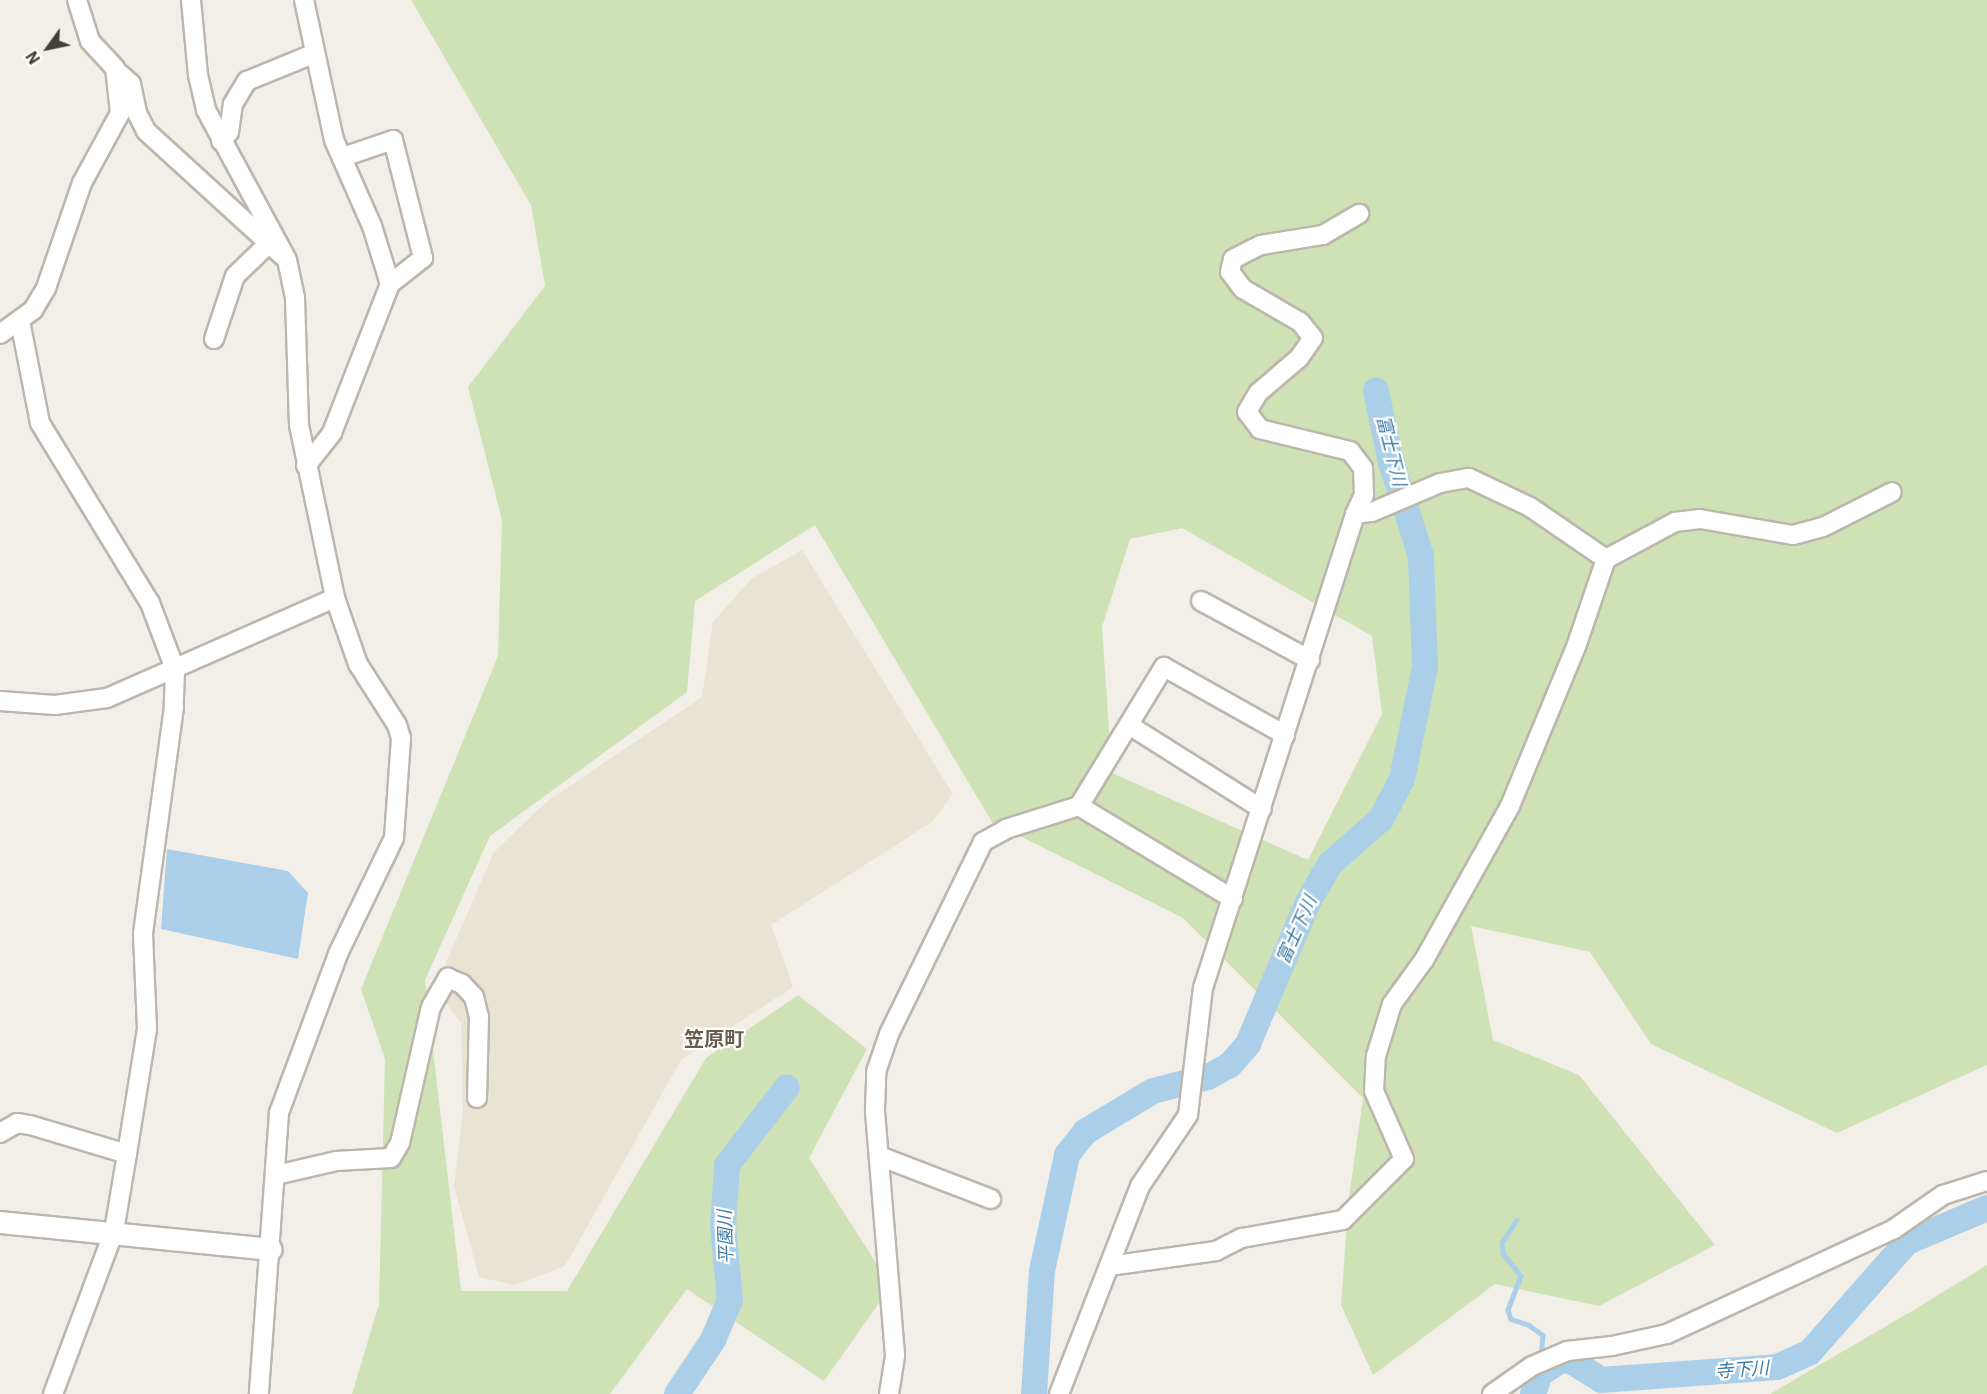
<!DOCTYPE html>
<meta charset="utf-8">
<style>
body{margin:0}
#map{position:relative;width:1987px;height:1394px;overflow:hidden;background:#f2efe8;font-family:"IBM Plex Sans","Noto Sans JP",sans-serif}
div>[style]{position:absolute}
.education>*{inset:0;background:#e9e3d3}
.green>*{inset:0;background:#cee2b5}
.water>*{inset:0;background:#abcfe8}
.stream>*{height:4.5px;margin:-2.25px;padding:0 2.25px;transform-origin:2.25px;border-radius:2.25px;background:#abcfe8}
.river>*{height:26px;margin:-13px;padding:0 13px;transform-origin:13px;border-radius:13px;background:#abcfe8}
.roads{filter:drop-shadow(2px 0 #bcb6ab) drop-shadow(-2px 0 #bcb6ab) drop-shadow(0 2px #bcb6ab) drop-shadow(0 -2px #bcb6ab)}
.minor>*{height:18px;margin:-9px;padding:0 9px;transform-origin:9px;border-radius:9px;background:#fff}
.tertiary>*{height:21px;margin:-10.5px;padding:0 10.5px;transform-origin:10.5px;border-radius:10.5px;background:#fff}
span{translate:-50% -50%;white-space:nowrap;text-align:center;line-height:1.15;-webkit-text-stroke:4.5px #fff;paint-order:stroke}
.water-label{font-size:18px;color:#3d79a4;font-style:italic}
.quarter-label{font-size:20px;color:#665d50;font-weight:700}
.north{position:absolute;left:18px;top:18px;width:60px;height:60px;-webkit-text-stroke:4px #fff;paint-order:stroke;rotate:237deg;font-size:16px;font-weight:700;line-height:24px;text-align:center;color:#443f37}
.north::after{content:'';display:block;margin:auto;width:21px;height:27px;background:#443f37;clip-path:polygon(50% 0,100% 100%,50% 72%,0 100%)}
</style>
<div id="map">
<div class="education">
<div style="clip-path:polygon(802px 550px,953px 794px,932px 822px,771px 925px,793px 987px,681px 1060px,565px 1266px,515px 1285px,479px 1277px,454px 1186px,463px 1112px,461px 1023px,435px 988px,494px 852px,546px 802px,702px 697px,713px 622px,751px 579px)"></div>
</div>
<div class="green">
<div style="clip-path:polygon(evenodd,411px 0,1987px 0,1987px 1065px,1837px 1133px,1651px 1044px,1590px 952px,1471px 926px,1493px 1040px,1579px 1075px,1715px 1245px,1599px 1306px,1495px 1284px,1373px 1375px,1341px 1305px,1349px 1197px,1363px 1098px,1183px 918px,992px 822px,815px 525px,695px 601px,687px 692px,490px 836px,425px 980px,461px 1291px,567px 1291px,706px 1058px,798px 995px,867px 1049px,809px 1158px,891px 1286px,824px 1381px,687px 1289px,610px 1394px,352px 1394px,379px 1304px,385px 1059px,361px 989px,498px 656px,502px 520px,468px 387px,545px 286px,531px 205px,411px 0,1182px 528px,1372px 636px,1382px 714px,1308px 860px,1112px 773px,1102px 627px,1130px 539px,1182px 528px)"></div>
<div style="clip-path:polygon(1987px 1265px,1987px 1394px,1770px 1394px,1912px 1311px)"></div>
</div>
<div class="water">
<div style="clip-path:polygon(167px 849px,288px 871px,308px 893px,298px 959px,161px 929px)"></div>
</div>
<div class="stream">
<div style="left:1517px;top:1220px;width:27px;rotate:123deg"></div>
<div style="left:1502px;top:1243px;width:10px;rotate:84deg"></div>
<div style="left:1503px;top:1253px;width:29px;rotate:52deg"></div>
<div style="left:1521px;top:1276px;width:36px;rotate:111deg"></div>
<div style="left:1508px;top:1310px;width:9px;rotate:72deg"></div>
<div style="left:1511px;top:1319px;width:19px;rotate:18deg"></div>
<div style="left:1529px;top:1325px;width:17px;rotate:36deg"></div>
<div style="left:1543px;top:1335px;width:23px;rotate:95deg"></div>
</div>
<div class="river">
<div style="left:677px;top:1394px;width:65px;rotate:-56.3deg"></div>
<div style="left:713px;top:1340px;width:43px;rotate:-67deg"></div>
<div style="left:730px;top:1300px;width:74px;rotate:-95.4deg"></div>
<div style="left:723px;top:1226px;width:61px;rotate:-86.2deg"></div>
<div style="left:727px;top:1165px;width:98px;rotate:-52.4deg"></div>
<div style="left:1034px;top:1394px;width:123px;rotate:-86.3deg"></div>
<div style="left:1042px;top:1271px;width:119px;rotate:-77.8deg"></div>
<div style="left:1067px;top:1155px;width:29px;rotate:-52deg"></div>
<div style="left:1085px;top:1132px;width:79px;rotate:-31.1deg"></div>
<div style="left:1153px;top:1091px;width:57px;rotate:-14.3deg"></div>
<div style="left:1208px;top:1077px;width:25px;rotate:-29deg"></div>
<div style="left:1230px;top:1065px;width:28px;rotate:-49deg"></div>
<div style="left:1248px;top:1044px;width:154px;rotate:-67.1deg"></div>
<div style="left:1308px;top:902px;width:44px;rotate:-59.9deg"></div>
<div style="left:1330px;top:864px;width:68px;rotate:-41.4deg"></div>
<div style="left:1381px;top:819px;width:45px;rotate:-62.3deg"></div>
<div style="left:1402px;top:779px;width:114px;rotate:-78.4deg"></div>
<div style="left:1425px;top:667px;width:111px;rotate:-92.1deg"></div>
<div style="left:1421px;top:556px;width:99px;rotate:-107.7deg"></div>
<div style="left:1391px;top:462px;width:73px;rotate:-101.9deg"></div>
<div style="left:1533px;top:1394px;width:21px;rotate:-71deg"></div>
<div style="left:1540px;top:1374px;width:25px;rotate:-34deg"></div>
<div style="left:1561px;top:1360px;width:10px;rotate:6deg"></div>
<div style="left:1571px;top:1361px;width:36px;rotate:32deg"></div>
<div style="left:1601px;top:1380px;width:176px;rotate:-4.2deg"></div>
<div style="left:1777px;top:1367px;width:36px;rotate:-24deg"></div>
<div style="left:1810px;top:1352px;width:147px;rotate:-48.6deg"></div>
<div style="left:1907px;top:1242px;width:87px;rotate:-23deg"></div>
</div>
<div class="roads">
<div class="minor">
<div style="left:191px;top:0;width:75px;rotate:84.7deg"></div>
<div style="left:198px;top:75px;width:36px;rotate:77deg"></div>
<div style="left:206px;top:110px;width:170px;rotate:61.6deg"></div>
<div style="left:287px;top:260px;width:39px;rotate:78deg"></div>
<div style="left:295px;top:298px;width:127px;rotate:88.2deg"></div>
<div style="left:299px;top:425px;width:177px;rotate:78.2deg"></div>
<div style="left:335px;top:598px;width:70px;rotate:70.8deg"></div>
<div style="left:358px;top:664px;width:72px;rotate:57.4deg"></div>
<div style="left:397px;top:725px;width:14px;rotate:73deg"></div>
<div style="left:401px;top:738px;width:100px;rotate:94deg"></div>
<div style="left:394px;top:838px;width:129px;rotate:115.8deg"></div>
<div style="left:338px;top:954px;width:170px;rotate:110.4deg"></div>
<div style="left:279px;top:1113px;width:282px;rotate:94.1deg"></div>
<div style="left:304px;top:0;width:143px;rotate:77.9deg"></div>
<div style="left:334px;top:140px;width:94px;rotate:66.2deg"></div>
<div style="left:372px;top:226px;width:61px;rotate:72.8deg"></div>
<div style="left:390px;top:284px;width:160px;rotate:111.3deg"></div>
<div style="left:332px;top:433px;width:42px;rotate:128.2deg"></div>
<div style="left:120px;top:74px;width:15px;rotate:42deg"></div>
<div style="left:131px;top:84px;width:30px;rotate:78deg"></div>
<div style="left:137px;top:113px;width:20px;rotate:63deg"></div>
<div style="left:146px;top:131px;width:187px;rotate:42.4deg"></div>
<div style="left:221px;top:141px;width:12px;rotate:-48deg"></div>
<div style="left:229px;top:132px;width:28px;rotate:-82deg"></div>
<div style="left:233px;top:104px;width:27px;rotate:-59deg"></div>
<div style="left:247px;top:81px;width:71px;rotate:-22.2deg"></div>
<div style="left:343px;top:157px;width:53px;rotate:-18.8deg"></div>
<div style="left:393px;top:140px;width:122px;rotate:75.7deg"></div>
<div style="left:423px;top:258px;width:42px;rotate:141.8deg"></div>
<div style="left:20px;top:321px;width:104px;rotate:78.9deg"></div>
<div style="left:40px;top:423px;width:211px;rotate:58.6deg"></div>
<div style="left:150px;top:603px;width:71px;rotate:69.3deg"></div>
<div style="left:175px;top:669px;width:38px;rotate:92deg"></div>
<div style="left:174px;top:707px;width:229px;rotate:97.8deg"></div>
<div style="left:143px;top:934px;width:95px;rotate:87.6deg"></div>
<div style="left:147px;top:1029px;width:127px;rotate:99.1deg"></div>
<div style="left:127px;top:1154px;width:78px;rotate:99.6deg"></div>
<div style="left:114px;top:1231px;width:174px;rotate:110.5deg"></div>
<div style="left:0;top:334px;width:41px;rotate:-36deg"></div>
<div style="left:33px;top:310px;width:26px;rotate:-59deg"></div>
<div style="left:46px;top:288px;width:111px;rotate:-71.1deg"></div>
<div style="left:82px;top:183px;width:80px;rotate:-61.5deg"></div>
<div style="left:120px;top:113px;width:45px;rotate:-96.3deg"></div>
<div style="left:115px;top:68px;width:37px;rotate:-133deg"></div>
<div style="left:90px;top:41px;width:43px;rotate:-107.6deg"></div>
<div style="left:214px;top:339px;width:66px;rotate:-71.6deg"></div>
<div style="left:235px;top:276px;width:45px;rotate:-44.1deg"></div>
<div style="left:1355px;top:514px;width:17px;rotate:-7deg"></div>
<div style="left:1372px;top:512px;width:74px;rotate:-23.1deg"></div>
<div style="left:1440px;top:483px;width:29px;rotate:-10deg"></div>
<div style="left:1469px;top:478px;width:68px;rotate:25.4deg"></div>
<div style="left:1530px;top:507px;width:92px;rotate:34.4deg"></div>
<div style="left:1201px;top:601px;width:124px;rotate:28.4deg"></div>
<div style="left:0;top:701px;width:55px;rotate:4.2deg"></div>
<div style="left:55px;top:705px;width:52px;rotate:-7.7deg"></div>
<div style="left:107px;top:698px;width:249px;rotate:-23.7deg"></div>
<div style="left:1129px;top:725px;width:157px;rotate:32.3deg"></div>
<div style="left:1079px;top:806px;width:180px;rotate:31.1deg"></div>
<div style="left:0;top:1133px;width:20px;rotate:-30deg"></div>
<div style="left:17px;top:1123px;width:13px;rotate:9deg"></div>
<div style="left:30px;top:1125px;width:101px;rotate:16.6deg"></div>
<div style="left:879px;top:1156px;width:120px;rotate:21deg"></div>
<div style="left:276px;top:1175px;width:62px;rotate:-13.1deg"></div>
<div style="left:336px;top:1161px;width:55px;rotate:-3.1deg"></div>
<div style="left:391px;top:1158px;width:17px;rotate:-59deg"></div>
<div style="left:400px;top:1143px;width:139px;rotate:-77.2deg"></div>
<div style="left:431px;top:1007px;width:34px;rotate:-60deg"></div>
<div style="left:448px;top:978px;width:15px;rotate:23deg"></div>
<div style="left:462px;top:984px;width:18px;rotate:47deg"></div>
<div style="left:474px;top:997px;width:21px;rotate:76deg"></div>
<div style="left:479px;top:1017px;width:81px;rotate:91.4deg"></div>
<div style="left:1109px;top:1266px;width:108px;rotate:-8deg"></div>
<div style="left:1216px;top:1251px;width:29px;rotate:-27deg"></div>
<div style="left:1242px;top:1238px;width:103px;rotate:-10.1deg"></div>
<div style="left:1343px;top:1220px;width:86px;rotate:-45deg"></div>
<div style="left:1404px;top:1159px;width:74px;rotate:-113.8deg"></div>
<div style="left:1374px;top:1091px;width:35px;rotate:-87deg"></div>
<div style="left:1376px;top:1056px;width:54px;rotate:-72.9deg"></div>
<div style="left:1392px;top:1004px;width:54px;rotate:-54deg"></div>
<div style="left:1424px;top:960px;width:176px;rotate:-60.8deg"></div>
<div style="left:1510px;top:806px;width:175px;rotate:-67.5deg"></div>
<div style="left:1577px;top:644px;width:90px;rotate:-71.2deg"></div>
<div style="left:1606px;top:559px;width:78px;rotate:-28.2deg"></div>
<div style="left:1675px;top:522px;width:25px;rotate:-7deg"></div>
<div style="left:1700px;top:519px;width:94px;rotate:9.8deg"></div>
<div style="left:1793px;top:535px;width:31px;rotate:-15deg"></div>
<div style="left:1823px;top:527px;width:77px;rotate:-26.9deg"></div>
<div style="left:889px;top:1394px;width:39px;rotate:-81deg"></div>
<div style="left:895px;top:1355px;width:246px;rotate:-94.7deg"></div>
<div style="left:875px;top:1110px;width:38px;rotate:-88deg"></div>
<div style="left:876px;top:1072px;width:40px;rotate:-71.1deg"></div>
<div style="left:889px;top:1034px;width:214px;rotate:-63.9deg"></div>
<div style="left:983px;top:842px;width:26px;rotate:-29deg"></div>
<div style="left:1006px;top:829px;width:77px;rotate:-17.5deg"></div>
<div style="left:1079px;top:806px;width:163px;rotate:-58.6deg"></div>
<div style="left:1164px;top:667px;width:139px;rotate:29.3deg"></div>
<div style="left:1059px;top:1394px;width:223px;rotate:-68.7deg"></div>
<div style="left:1140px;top:1186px;width:86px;rotate:-55.9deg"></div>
<div style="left:1188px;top:1115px;width:128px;rotate:-83.3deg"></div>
<div style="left:1203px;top:988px;width:498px;rotate:-72.2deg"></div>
<div style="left:1355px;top:514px;width:21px;rotate:-65deg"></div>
<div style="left:1364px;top:495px;width:27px;rotate:-92deg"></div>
<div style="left:1363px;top:468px;width:21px;rotate:-127deg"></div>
<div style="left:1350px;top:451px;width:93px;rotate:-166.3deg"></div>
<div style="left:1260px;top:429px;width:21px;rotate:-127deg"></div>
<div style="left:1247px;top:412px;width:22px;rotate:-60deg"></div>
<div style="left:1258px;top:393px;width:54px;rotate:-40.5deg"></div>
<div style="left:1299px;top:358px;width:24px;rotate:-55deg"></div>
<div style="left:1313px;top:338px;width:21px;rotate:-129deg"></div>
<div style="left:1300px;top:322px;width:66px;rotate:-149.9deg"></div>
<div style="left:1243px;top:289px;width:21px;rotate:-127deg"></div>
<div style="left:1230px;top:272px;width:13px;rotate:-77deg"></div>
<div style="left:1233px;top:259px;width:31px;rotate:-27deg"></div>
<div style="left:1261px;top:245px;width:63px;rotate:-9.2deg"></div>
<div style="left:1323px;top:235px;width:42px;rotate:-30.3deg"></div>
<div style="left:1492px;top:1394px;width:49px;rotate:-35deg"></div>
<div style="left:1532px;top:1366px;width:38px;rotate:-23deg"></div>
<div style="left:1567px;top:1351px;width:45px;rotate:-6.3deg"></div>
<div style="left:1612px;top:1346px;width:56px;rotate:-12.3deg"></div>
<div style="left:1667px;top:1334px;width:250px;rotate:-24.8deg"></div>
<div style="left:1894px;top:1229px;width:60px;rotate:-34.8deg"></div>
<div style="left:1943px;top:1195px;width:46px;rotate:-17.7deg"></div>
</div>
<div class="tertiary">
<div style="left:0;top:1222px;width:272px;rotate:5.7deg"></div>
</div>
</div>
<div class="water-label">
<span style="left:1391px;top:451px;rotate:76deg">富士下川</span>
<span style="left:1297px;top:930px;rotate:-66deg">富士下川</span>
<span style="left:726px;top:1237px;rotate:-92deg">平園川</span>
<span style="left:1742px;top:1370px;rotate:-4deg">寺下川</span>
</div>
<div class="quarter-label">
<span style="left:714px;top:1038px">笠原町</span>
</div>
<div class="north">N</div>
</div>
